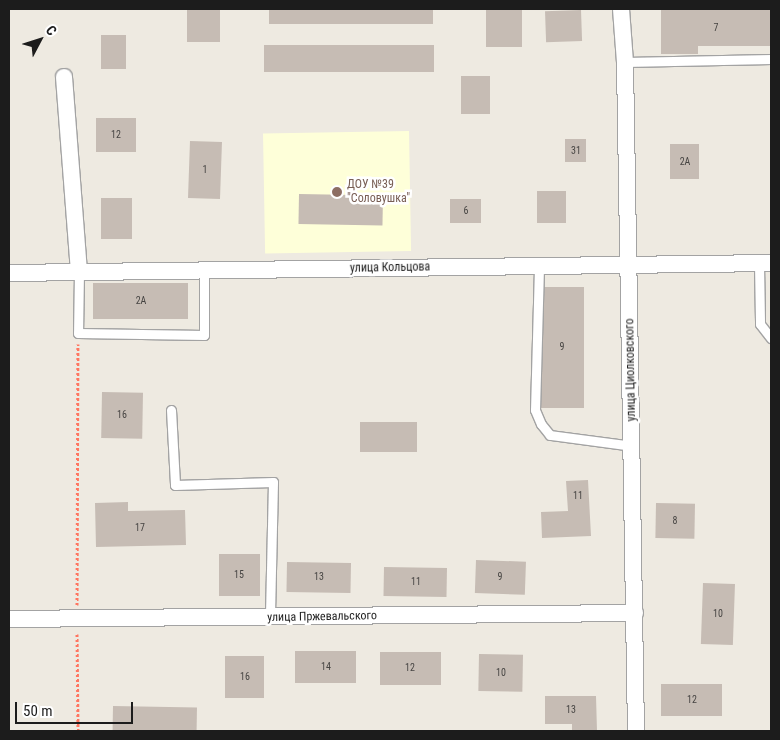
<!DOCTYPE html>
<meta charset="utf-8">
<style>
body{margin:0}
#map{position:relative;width:780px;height:740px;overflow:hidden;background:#eeeae1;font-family:"Roboto Condensed",sans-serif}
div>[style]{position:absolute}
.education>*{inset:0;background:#feffd9;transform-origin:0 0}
.building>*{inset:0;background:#c6bcb4;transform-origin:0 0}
.path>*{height:3px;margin-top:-1.5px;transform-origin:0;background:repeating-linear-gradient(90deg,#ff7661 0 2.5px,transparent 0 5px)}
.roads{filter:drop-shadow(1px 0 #a3a3a3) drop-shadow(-1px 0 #a3a3a3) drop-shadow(0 1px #a3a3a3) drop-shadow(0 -1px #a3a3a3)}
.service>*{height:9px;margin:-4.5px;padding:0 4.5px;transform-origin:4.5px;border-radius:4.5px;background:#fff}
.minor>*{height:16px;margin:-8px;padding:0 8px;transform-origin:8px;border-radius:8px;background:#fff}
.dots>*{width:14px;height:14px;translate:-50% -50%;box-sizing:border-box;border:2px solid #fff;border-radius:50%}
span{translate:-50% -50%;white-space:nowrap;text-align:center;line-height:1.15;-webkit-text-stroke:5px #fff;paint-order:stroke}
.number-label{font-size:10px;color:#464442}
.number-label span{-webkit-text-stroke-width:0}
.education-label{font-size:12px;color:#785e54}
.left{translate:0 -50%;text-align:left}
.street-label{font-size:12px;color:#1c1c1c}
.frame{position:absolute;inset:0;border:10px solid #1c1c1c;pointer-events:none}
.north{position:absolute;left:15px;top:15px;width:50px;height:50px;-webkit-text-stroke:4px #fff;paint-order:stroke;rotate:50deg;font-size:14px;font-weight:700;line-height:20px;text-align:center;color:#1c1c1c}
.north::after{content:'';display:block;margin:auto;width:18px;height:22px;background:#1c1c1c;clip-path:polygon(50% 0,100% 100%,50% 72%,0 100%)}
.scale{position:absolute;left:15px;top:702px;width:118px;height:22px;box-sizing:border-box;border:2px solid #1c1c1c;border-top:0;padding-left:6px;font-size:15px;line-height:18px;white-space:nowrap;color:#1c1c1c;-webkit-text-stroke:4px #fff;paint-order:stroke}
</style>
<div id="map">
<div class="education">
<div style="left:409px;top:131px;width:120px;height:146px;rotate:89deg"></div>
</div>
<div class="building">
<div style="left:187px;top:9px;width:33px;height:33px"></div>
<div style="left:433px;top:9px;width:15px;height:164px;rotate:90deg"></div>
<div style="left:486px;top:9px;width:36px;height:38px"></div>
<div style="left:581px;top:10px;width:31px;height:36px;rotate:88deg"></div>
<div style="clip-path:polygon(661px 10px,771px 10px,771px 46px,698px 46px,698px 54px,661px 54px)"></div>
<div style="left:101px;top:35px;width:25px;height:34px"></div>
<div style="left:434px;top:45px;width:27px;height:170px;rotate:90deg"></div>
<div style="left:461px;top:76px;width:29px;height:38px"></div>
<div style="left:96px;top:118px;width:40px;height:34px"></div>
<div style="left:565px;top:139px;width:21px;height:23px"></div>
<div style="left:190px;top:141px;width:32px;height:57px;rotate:2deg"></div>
<div style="left:670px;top:144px;width:29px;height:35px"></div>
<div style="left:537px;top:191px;width:29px;height:32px"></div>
<div style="left:299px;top:194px;width:84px;height:30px;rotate:1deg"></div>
<div style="left:101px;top:198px;width:31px;height:41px"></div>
<div style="left:450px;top:199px;width:31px;height:24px"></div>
<div style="left:188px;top:283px;width:36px;height:95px;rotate:90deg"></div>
<div style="left:541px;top:287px;width:43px;height:121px"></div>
<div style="left:102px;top:392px;width:41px;height:46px;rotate:1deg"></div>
<div style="left:417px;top:422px;width:30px;height:57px;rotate:90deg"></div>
<div style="clip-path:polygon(588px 480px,591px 536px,542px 538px,541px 512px,568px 511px,566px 481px)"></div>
<div style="clip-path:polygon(128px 502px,128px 511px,185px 510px,186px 545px,96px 547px,95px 503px)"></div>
<div style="left:656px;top:503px;width:39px;height:35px;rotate:1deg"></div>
<div style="left:219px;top:554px;width:41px;height:42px"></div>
<div style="left:476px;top:560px;width:50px;height:33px;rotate:2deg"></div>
<div style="left:287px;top:562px;width:64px;height:30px;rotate:1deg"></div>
<div style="left:384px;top:567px;width:63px;height:29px;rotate:1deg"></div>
<div style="left:703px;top:583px;width:32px;height:61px;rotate:2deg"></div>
<div style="left:295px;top:651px;width:61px;height:32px"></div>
<div style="left:380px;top:652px;width:61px;height:33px"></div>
<div style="left:479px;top:654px;width:44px;height:37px;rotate:1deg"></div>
<div style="left:225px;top:656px;width:39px;height:42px"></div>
<div style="left:661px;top:684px;width:61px;height:32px"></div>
<div style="clip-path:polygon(545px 696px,596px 696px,597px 731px,572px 731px,572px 724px,545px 724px)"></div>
<div style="left:113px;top:706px;width:84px;height:25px;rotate:1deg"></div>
</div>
<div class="path">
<div style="left:77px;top:605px;width:261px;rotate:-89.8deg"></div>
<div style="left:77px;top:634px;width:97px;rotate:89.4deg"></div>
</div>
<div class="roads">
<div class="service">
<div style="left:625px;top:62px;width:146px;rotate:-1.2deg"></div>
<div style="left:759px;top:264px;width:60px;rotate:89deg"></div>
<div style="left:760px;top:324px;width:18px;rotate:52deg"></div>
<div style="left:539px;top:267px;width:143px;rotate:91.6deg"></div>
<div style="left:535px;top:410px;width:15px;rotate:67deg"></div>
<div style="left:541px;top:424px;width:14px;rotate:51deg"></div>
<div style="left:550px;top:435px;width:83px;rotate:7.6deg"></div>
<div style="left:79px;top:272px;width:61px;rotate:90.9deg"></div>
<div style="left:78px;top:333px;width:126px;rotate:0.9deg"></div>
<div style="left:204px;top:335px;width:64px;rotate:-90deg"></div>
<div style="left:171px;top:410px;width:75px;rotate:86.9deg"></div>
<div style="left:175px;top:485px;width:98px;rotate:-1.8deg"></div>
<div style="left:273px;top:482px;width:135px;rotate:91.3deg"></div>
</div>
<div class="minor">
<div style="left:621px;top:9px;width:53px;rotate:85.7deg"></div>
<div style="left:625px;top:62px;width:669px;rotate:89.06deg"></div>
<div style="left:64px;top:77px;width:196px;rotate:85.6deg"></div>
<div style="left:9px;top:273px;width:762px;rotate:-0.75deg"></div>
<div style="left:9px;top:619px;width:626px;rotate:-0.55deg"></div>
</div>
</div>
<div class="dots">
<div style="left:337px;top:192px;background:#8d6e63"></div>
</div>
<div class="number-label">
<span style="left:716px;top:28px">7</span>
<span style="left:116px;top:135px">12</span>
<span style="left:576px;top:151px">31</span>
<span style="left:685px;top:162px">2А</span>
<span style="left:205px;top:170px">1</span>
<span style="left:466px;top:211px">6</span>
<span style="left:141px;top:301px">2А</span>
<span style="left:562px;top:347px">9</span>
<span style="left:122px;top:415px">16</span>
<span style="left:578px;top:496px">11</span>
<span style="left:675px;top:521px">8</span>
<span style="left:140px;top:528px">17</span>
<span style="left:239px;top:575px">15</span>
<span style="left:319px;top:577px">13</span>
<span style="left:500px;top:577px">9</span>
<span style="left:416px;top:582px">11</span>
<span style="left:718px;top:614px">10</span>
<span style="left:326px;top:667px">14</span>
<span style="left:410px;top:668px">12</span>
<span style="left:501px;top:673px">10</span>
<span style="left:245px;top:677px">16</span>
<span style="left:692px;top:700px">12</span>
<span style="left:571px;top:710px">13</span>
</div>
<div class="education-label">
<span class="left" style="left:347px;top:192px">ДОУ №39<br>"Соловушка"</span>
</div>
<div class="street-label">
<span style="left:390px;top:268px;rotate:-1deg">улица Кольцова</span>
<span style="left:631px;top:370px;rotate:-91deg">улица Циолковского</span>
<span style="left:322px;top:617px;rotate:-1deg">улица Пржевальского</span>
</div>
<div class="frame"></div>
<div class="north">С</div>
<div class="scale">50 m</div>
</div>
